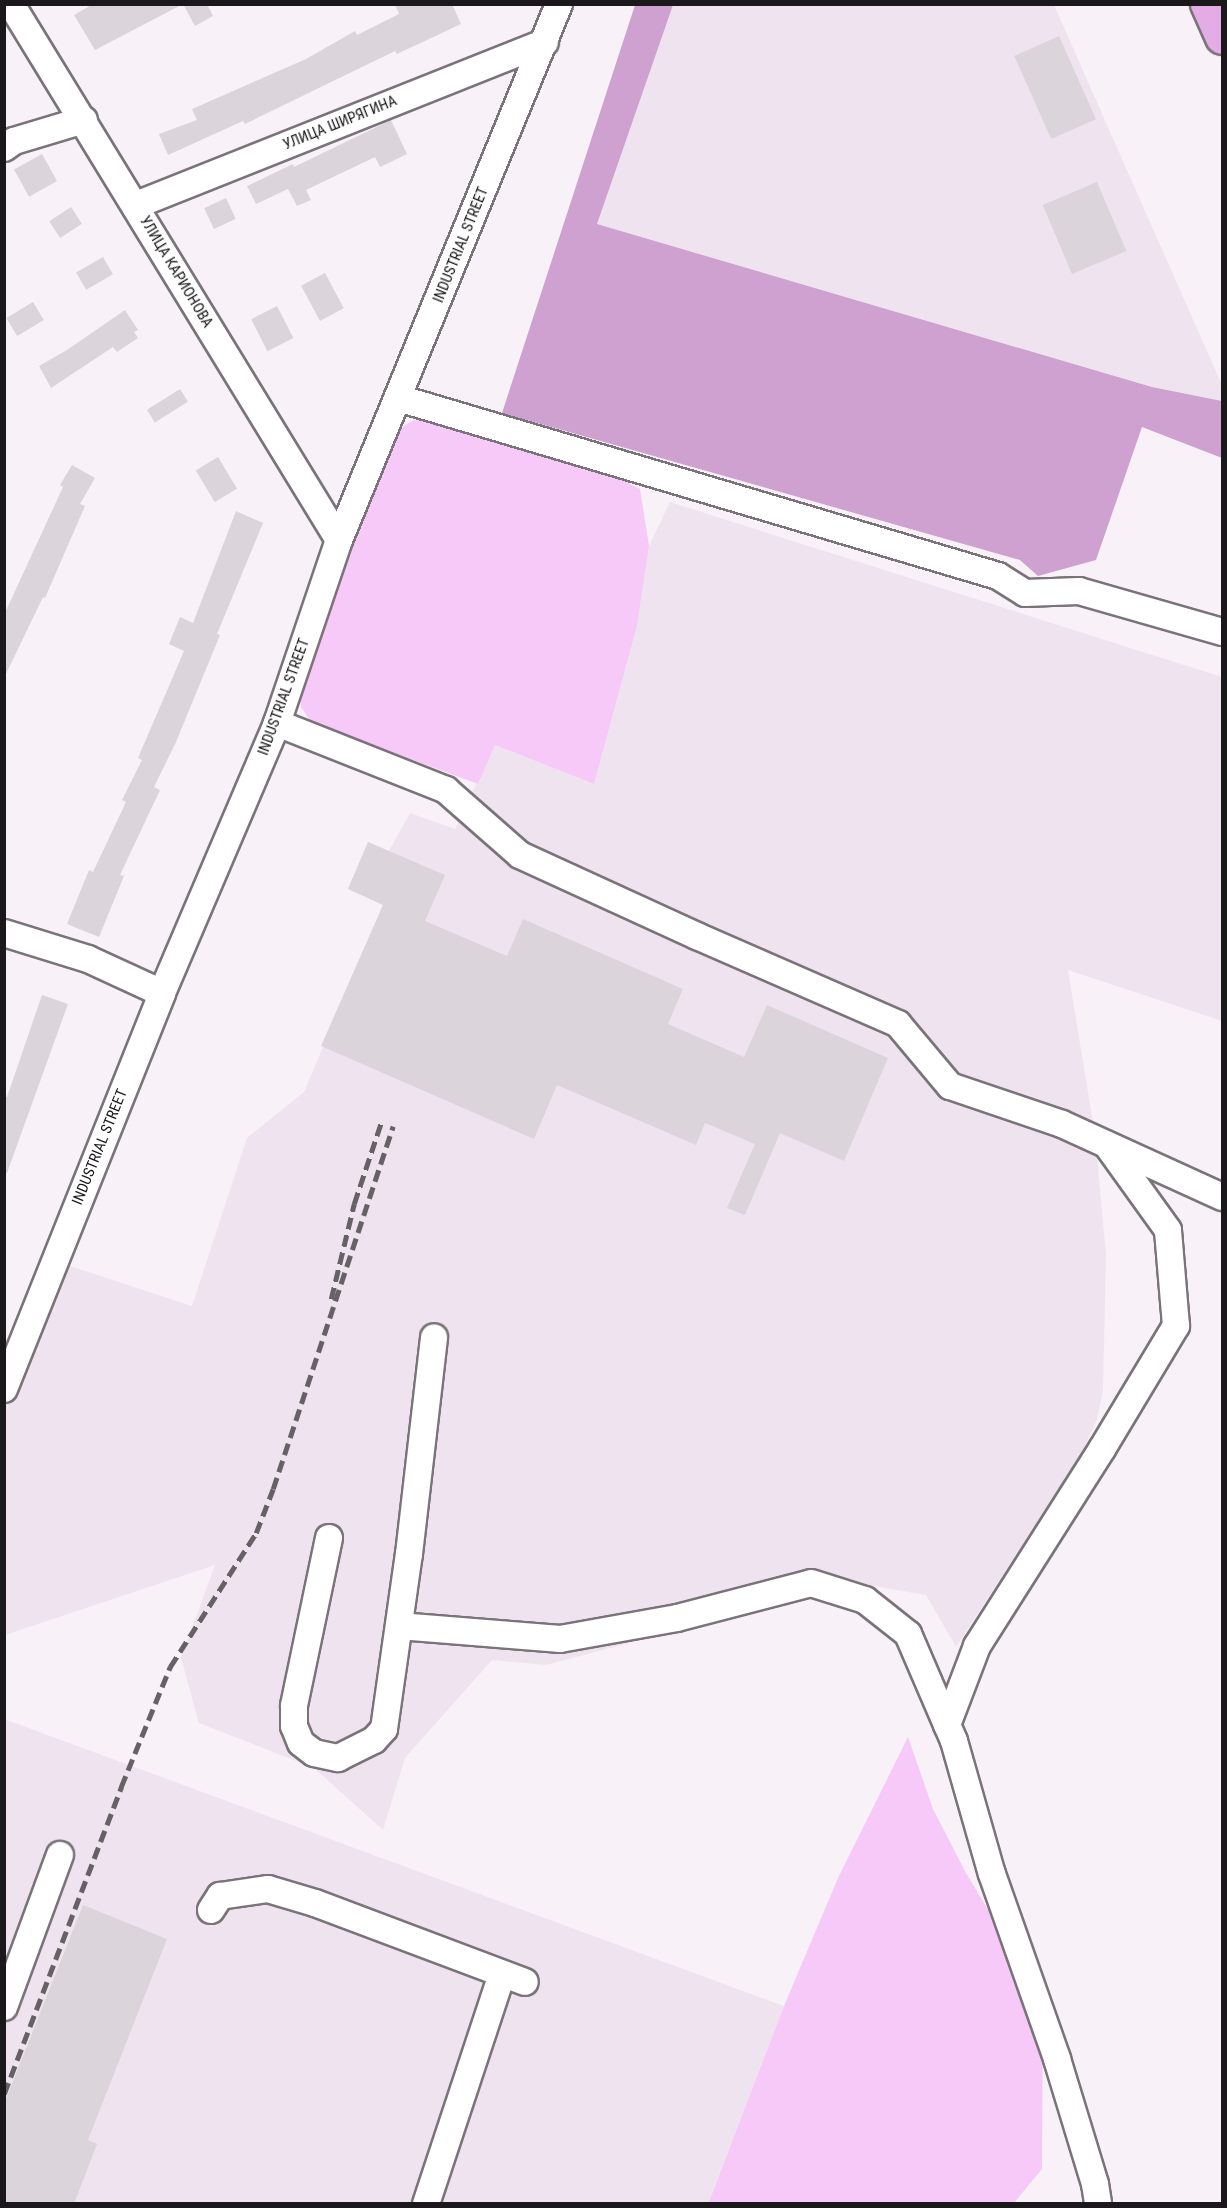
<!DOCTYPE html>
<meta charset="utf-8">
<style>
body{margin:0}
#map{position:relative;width:1227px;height:2208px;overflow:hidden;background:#f8f1f8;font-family:"Roboto Condensed",sans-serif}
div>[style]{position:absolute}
.built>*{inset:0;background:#f0e3f0}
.green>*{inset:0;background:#f6c9f8}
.forest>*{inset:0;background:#cea1d1}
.building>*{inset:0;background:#dbd4db;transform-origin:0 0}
.roads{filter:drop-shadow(2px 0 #7a747a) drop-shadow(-2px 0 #7a747a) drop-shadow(0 2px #7a747a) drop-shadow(0 -2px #7a747a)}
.minor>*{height:26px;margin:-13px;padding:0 13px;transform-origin:13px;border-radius:13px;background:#fff}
.major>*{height:32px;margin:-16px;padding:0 16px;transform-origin:16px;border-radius:16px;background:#e3ace7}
.rail>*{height:4.5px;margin-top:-2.25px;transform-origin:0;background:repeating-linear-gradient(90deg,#656165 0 12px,transparent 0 18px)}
span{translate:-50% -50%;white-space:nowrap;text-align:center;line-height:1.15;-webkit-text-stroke:4.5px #fff;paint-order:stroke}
.street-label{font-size:15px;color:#1b181b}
.frame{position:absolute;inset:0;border:6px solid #1b181b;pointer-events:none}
</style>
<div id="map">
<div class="built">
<div style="clip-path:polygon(673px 5px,1054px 5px,1222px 385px,1222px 401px,1152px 387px,597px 224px)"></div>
<div style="clip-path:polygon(670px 502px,1222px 677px,1222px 1021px,1068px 970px,1095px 1135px,1106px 1255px,1103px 1392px,1097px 1419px,1083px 1451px,956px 1647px,926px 1595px,855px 1583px,546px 1665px,492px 1660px,405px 1758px,383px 1830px,314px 1768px,199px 1723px,181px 1658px,215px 1565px,5px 1635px,4px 1389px,55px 1261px,192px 1306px,247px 1138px,304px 1092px,383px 905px,348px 889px,368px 842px,389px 851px,410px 813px,455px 829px,495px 745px,594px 784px,637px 626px,649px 546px)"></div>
<div style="clip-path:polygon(4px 1719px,784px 2006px,708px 2203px,5px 2203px)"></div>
</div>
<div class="green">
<div style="clip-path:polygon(414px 420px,437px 423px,577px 457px,640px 489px,649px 546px,637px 626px,594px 784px,495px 745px,478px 784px,311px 722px,301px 707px,300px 687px,357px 535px,402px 427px)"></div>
<div style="clip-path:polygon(908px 1737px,933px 1809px,966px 1873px,1000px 1930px,1043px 1976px,1042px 2169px,1014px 2203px,708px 2204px,784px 2006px,838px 1878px)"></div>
</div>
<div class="forest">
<div style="clip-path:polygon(635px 5px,673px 5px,597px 224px,1152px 387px,1222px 401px,1222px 458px,1142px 427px,1096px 560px,1038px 576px,1020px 560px,502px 413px)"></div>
</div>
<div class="building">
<div style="clip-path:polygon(93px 4px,183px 4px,95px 50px,74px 15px)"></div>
<div style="clip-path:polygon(183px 4px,207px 4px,213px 16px,195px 26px)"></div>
<div style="clip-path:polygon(395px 4px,452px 4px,461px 24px,397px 54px,395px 51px,245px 124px,243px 121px,168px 155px,159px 134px,197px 120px,192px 109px,306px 59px,355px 31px,357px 35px,399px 14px)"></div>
<div style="left:1059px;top:36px;width:91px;height:49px;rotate:66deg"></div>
<div style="clip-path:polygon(391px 120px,407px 154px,380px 167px,375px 157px,306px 190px,311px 200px,297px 206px,288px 189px,256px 204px,247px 186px,293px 164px,294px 167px)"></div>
<div style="left:42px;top:154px;width:31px;height:32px;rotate:61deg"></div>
<div style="left:1097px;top:182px;width:75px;height:59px;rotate:67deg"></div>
<div style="left:226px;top:198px;width:23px;height:24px;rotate:65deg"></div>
<div style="left:71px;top:207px;width:20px;height:26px;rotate:57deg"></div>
<div style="left:103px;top:257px;width:20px;height:31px;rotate:60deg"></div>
<div style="left:325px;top:273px;width:40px;height:27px;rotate:62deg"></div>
<div style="left:33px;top:302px;width:21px;height:31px;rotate:59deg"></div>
<div style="left:277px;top:306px;width:36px;height:29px;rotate:63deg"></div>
<div style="clip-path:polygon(125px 310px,138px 330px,134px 332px,138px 338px,117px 352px,113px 347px,51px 388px,39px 366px,67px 350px)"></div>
<div style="left:180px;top:389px;width:15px;height:39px;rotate:58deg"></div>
<div style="left:218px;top:457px;width:37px;height:26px;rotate:59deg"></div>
<div style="clip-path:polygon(72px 465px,95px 478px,80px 504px,85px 506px,45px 598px,43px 597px,4px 678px,4px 615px,63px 487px,60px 485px)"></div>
<div style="clip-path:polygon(236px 511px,263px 523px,217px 634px,220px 635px,176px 742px,154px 787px,160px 790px,120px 875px,124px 876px,99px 937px,67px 924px,89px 870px,93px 872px,126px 802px,122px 800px,142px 760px,138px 758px,184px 651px,169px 644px,180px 617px,193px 623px)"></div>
<div style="clip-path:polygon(368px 842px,445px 875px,425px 921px,507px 956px,523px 919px,683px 989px,668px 1024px,744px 1057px,767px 1005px,888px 1058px,844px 1161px,780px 1133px,745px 1215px,727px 1208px,755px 1144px,705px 1123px,696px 1145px,557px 1085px,534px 1139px,321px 1046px,383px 905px,348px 889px)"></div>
<div style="clip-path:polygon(42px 995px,68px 1004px,7px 1173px,4px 1173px,4px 1096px,7px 1097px)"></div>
<div style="clip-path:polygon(83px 1905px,167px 1939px,88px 2140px,97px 2144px,74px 2204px,4px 2204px,4px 2104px)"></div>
</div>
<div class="roads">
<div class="minor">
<div style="left:11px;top:4px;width:628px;rotate:58.54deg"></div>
<div style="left:4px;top:148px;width:12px;rotate:-35deg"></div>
<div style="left:14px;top:141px;width:73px;rotate:-16.7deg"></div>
<div style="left:136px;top:205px;width:440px;rotate:-21.7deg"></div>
<div style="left:398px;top:398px;width:626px;rotate:16.52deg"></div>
<div style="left:998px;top:576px;width:32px;rotate:32deg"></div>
<div style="left:1025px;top:593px;width:54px;rotate:-2.1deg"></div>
<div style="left:1079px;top:591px;width:149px;rotate:16deg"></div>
<div style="left:277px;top:723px;width:182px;rotate:21.6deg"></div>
<div style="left:446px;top:790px;width:98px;rotate:41.3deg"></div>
<div style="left:520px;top:855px;width:195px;rotate:24.6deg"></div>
<div style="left:697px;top:936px;width:219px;rotate:23.6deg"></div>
<div style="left:898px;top:1024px;width:81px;rotate:50deg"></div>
<div style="left:950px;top:1086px;width:118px;rotate:18.7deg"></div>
<div style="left:1062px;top:1124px;width:176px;rotate:24.5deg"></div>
<div style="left:4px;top:933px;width:88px;rotate:17.2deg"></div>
<div style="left:88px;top:959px;width:81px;rotate:24.7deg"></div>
<div style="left:4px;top:1389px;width:426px;rotate:-68.2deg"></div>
<div style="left:162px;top:993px;width:293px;rotate:-66.9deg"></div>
<div style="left:277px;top:723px;width:193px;rotate:-71.3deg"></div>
<div style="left:339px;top:540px;width:579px;rotate:-67.68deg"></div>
<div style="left:329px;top:1538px;width:172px;rotate:101.8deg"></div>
<div style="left:294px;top:1706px;width:20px;rotate:90deg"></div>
<div style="left:294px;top:1726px;width:18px;rotate:68deg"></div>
<div style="left:301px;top:1743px;width:16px;rotate:38deg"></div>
<div style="left:314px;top:1753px;width:25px;rotate:12deg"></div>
<div style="left:338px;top:1758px;width:40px;rotate:-26.6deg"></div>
<div style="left:374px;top:1740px;width:15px;rotate:-48deg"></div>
<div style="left:384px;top:1729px;width:177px;rotate:-81.9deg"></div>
<div style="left:409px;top:1554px;width:218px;rotate:-83.4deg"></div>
<div style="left:399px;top:1626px;width:162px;rotate:4.6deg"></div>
<div style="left:560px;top:1639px;width:119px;rotate:-10.2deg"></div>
<div style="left:677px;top:1618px;width:138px;rotate:-14.6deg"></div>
<div style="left:811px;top:1583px;width:57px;rotate:17.5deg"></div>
<div style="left:865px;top:1600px;width:55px;rotate:38.3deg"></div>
<div style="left:908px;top:1634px;width:116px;rotate:66.7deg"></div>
<div style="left:954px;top:1741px;width:138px;rotate:74.1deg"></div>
<div style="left:992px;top:1874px;width:196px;rotate:70.6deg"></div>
<div style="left:1057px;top:2059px;width:131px;rotate:73.1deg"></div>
<div style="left:1095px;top:2184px;width:20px;rotate:81deg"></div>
<div style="left:947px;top:1725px;width:85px;rotate:-69.2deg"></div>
<div style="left:977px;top:1646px;width:233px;rotate:-57.6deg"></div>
<div style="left:1102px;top:1449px;width:144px;rotate:-59deg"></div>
<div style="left:1176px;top:1326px;width:96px;rotate:-94.8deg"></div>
<div style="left:1168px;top:1230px;width:105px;rotate:-125.7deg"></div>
<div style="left:211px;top:1910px;width:17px;rotate:-57deg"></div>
<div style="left:220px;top:1896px;width:49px;rotate:-8.3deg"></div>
<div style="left:268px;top:1889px;width:49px;rotate:16.6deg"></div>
<div style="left:315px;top:1903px;width:224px;rotate:20.6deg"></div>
<div style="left:4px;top:2007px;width:162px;rotate:-69.8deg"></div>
<div style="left:426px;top:2204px;width:242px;rotate:-71.7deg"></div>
</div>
<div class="major">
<div style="left:1207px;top:4px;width:37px;rotate:66deg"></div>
</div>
</div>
<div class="rail">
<div style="left:331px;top:1299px;width:98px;rotate:-76.4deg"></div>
<div style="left:354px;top:1204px;width:85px;rotate:-71.6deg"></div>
<div style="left:4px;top:2094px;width:329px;rotate:-69.1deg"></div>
<div style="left:121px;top:1787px;width:130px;rotate:-67.8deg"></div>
<div style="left:170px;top:1667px;width:159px;rotate:-57.3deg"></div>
<div style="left:256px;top:1533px;width:47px;rotate:-68.9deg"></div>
<div style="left:273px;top:1489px;width:382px;rotate:-71.7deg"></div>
</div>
<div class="street-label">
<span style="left:340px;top:123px;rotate:-22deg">УЛИЦА ШИРЯГИНА</span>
<span style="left:461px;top:245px;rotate:-68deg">INDUSTRIAL STREET</span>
<span style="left:176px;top:272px;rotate:59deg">УЛИЦА КАРИОНОВА</span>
<span style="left:284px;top:697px;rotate:-70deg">INDUSTRIAL STREET</span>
<span style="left:100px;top:1147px;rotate:-68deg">INDUSTRIAL STREET</span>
</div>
<div class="frame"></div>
</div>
